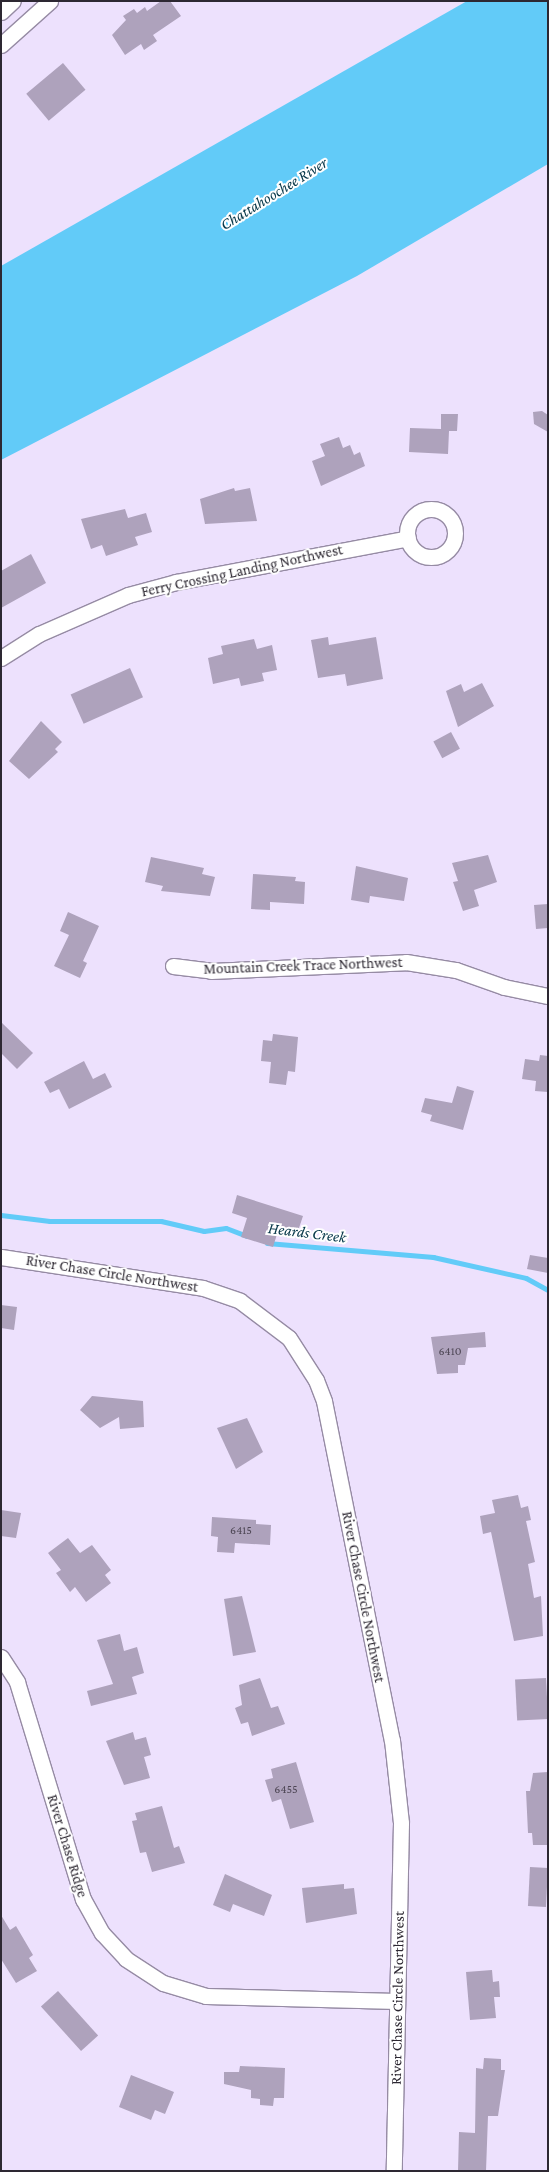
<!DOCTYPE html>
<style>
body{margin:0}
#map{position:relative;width:549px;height:2172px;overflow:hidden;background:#ede1fd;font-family:"Crimson Pro",serif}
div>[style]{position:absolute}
.water>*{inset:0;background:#62cbf8}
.stream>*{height:5px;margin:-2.5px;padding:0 2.5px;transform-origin:2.5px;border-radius:2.5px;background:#62cbf8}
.building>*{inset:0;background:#aea2bc;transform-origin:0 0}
.roads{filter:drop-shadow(1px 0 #968ba4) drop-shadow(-1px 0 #968ba4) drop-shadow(0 1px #968ba4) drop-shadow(0 -1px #968ba4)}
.minor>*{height:15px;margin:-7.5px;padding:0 7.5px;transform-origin:7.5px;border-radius:7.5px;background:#fff}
.minor>.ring{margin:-7.5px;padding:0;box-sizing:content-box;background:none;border:15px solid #fff;border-radius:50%}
span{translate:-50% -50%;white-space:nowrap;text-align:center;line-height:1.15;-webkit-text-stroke:4px #fff;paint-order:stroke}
.number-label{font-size:12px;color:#4d4654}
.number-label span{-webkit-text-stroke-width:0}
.street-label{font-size:15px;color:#2d2832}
.water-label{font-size:16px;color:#053648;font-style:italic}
.frame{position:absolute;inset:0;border:2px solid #2d2832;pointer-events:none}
</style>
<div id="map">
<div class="water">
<div style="clip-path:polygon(467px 1px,548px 1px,548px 164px,357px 276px,1px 460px,1px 266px)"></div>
</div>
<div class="stream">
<div style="left:1px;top:1215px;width:49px;rotate:7deg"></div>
<div style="left:50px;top:1221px;width:111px"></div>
<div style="left:161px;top:1221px;width:44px;rotate:13.1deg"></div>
<div style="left:204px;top:1231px;width:22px;rotate:-8deg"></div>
<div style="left:226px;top:1228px;width:22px;rotate:21deg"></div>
<div style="left:267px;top:1243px;width:167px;rotate:4.8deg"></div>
<div style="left:433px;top:1257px;width:95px;rotate:12.7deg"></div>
<div style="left:526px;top:1278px;width:25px;rotate:29deg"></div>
</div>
<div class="building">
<div style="clip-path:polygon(161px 1px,170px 1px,181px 16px,153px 35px,157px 41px,144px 50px,141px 44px,125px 55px,112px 35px,126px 20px,123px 16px,134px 9px,137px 13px,145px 7px,147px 11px)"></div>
<div style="left:63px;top:63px;width:35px;height:48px;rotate:50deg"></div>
<div style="clip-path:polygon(542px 411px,548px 415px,548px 432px,534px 424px,533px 412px)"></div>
<div style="clip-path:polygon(441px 414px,458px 414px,457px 431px,449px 431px,448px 454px,409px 452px,410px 428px,441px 429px)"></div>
<div style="clip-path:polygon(339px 437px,343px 448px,350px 445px,354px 455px,360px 452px,365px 466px,321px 486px,312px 461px,325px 456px,320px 444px)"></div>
<div style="clip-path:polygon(234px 488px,235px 491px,250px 488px,257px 521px,205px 524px,200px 499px)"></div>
<div style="clip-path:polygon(125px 509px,128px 518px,146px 513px,152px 532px,135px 537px,138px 545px,106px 556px,102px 545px,91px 549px,81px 519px)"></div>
<div style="clip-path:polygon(31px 554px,46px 583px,1px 608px,1px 571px)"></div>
<div style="clip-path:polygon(328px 637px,329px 645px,376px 637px,383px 679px,347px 686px,345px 674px,318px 678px,311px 640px)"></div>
<div style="clip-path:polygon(254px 639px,257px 649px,272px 645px,277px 670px,262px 673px,264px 681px,241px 686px,239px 678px,213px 684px,208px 658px,223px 654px,221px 646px)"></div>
<div style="left:130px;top:668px;width:32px;height:65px;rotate:66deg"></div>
<div style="clip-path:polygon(482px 683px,494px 706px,458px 727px,446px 691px,461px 684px,464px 692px)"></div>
<div style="clip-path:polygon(41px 721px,62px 742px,55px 749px,58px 752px,29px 779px,9px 761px)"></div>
<div style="left:451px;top:732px;width:19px;height:20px;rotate:62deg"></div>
<div style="clip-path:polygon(488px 855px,497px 882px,474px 890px,479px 906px,463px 911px,453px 882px,458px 881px,452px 863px)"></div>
<div style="clip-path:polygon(151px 857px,204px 868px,202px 874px,215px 877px,210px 896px,161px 891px,163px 886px,145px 882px)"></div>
<div style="clip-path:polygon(356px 866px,408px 878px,404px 901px,370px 896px,369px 903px,351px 900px)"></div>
<div style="clip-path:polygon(253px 874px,296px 877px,295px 881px,305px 882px,304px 904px,270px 902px,270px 910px,251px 909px)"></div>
<div style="clip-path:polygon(548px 904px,548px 928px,536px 929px,534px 905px)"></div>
<div style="clip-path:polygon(68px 912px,99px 926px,83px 961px,87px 963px,80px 978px,54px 966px,69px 935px,60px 931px)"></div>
<div style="clip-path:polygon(1px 1022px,33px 1053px,17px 1069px,1px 1053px)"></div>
<div style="clip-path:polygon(273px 1034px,298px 1037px,295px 1072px,288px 1071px,286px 1085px,269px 1083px,271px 1062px,261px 1061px,263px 1040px,272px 1041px)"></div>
<div style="clip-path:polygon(540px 1055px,548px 1056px,548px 1092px,535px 1091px,536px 1081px,522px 1079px,525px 1059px,539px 1061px)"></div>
<div style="clip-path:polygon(84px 1061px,93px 1079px,105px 1073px,112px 1087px,69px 1109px,59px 1089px,50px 1093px,44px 1082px)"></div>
<div style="clip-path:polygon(457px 1086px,474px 1091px,463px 1130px,430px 1121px,432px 1115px,421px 1112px,425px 1098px,452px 1103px)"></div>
<div style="clip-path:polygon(237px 1195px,303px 1216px,297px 1234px,279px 1228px,273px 1247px,241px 1237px,247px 1218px,232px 1213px)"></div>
<div style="clip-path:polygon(530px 1255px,548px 1258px,548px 1273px,527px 1269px)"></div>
<div style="clip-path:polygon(1px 1305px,17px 1307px,14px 1330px,1px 1328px)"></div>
<div style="clip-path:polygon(485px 1332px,486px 1347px,468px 1348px,465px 1365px,458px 1365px,458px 1373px,437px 1374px,431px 1337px)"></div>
<div style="clip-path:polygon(92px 1396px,143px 1401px,144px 1427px,120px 1429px,119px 1417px,100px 1428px,80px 1410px)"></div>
<div style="clip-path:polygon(247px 1418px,263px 1452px,236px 1469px,217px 1428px)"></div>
<div style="clip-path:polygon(518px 1495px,521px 1508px,528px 1506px,531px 1520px,526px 1521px,535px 1562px,528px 1564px,534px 1598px,541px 1596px,543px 1636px,514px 1641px,491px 1532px,483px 1534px,480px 1516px,495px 1513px,492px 1500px)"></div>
<div style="clip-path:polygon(1px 1510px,21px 1513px,16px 1538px,1px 1536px)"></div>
<div style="clip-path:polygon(212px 1517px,256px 1520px,256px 1524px,271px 1525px,270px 1545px,235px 1543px,234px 1553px,217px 1552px,218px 1537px,211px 1536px)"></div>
<div style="clip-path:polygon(68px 1538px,80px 1553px,92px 1545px,111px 1570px,105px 1575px,111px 1583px,86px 1602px,75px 1587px,70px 1592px,56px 1573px,61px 1570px,48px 1553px)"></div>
<div style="clip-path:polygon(242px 1596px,256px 1652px,233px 1656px,224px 1599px)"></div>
<div style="clip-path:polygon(120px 1634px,124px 1651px,137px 1647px,144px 1673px,132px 1677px,137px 1694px,91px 1706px,87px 1691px,113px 1684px,97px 1640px)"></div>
<div style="clip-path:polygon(260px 1678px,271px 1708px,278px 1706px,285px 1724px,252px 1736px,248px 1722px,241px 1724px,235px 1708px,242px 1705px,239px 1685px)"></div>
<div style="left:546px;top:1678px;width:41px;height:31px;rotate:87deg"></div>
<div style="clip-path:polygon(133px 1732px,135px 1740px,146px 1737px,151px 1755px,144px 1757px,150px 1778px,124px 1785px,106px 1741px)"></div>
<div style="clip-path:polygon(296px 1762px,314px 1822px,290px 1829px,281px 1799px,272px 1802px,265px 1780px,273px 1778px,271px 1769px)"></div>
<div style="clip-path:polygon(548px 1772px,548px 1845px,533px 1845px,532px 1833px,528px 1833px,526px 1791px,530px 1791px,533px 1773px)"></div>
<div style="clip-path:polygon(162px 1806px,174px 1848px,179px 1846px,185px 1863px,152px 1872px,146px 1852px,140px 1853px,132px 1821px,137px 1820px,135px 1813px)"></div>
<div style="left:530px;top:1867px;width:18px;height:39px;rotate:3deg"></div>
<div style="clip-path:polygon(225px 1874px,272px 1895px,264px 1916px,233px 1904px,230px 1912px,213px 1905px)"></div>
<div style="clip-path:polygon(344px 1884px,344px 1889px,354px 1888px,357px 1914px,306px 1923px,302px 1888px)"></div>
<div style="clip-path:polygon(1px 1915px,10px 1930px,16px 1926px,33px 1955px,29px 1958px,37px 1971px,16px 1983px,1px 1959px)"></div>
<div style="clip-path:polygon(492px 1970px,493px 1982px,499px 1981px,500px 1997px,494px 1997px,496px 2018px,470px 2020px,466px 1972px)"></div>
<div style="left:58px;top:1991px;width:60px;height:23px;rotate:48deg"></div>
<div style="clip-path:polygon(484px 2058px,501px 2059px,501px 2070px,505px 2070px,498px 2116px,488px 2116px,486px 2171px,458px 2171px,459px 2132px,475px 2133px,476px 2068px,483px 2069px)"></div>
<div style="clip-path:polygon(240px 2066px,285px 2068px,284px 2098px,274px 2098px,273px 2106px,260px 2105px,260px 2099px,251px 2098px,251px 2090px,224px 2084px,224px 2072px,239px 2072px)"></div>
<div style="clip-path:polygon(131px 2075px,174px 2092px,165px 2114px,155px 2110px,151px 2120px,119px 2107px)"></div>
</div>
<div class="roads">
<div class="minor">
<div style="left:1px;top:12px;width:16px;rotate:-43deg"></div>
<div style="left:1px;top:45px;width:66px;rotate:-41.9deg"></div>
<div class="ring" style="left:407px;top:509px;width:33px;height:33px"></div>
<div style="left:1px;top:658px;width:45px;rotate:-32.3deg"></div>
<div style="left:39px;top:634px;width:97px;rotate:-23.7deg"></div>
<div style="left:128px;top:595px;width:50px;rotate:-15.2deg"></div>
<div style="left:176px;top:582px;width:236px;rotate:-10.7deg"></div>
<div style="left:173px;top:966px;width:38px;rotate:7deg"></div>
<div style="left:211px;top:971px;width:195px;rotate:-2.6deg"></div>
<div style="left:406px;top:962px;width:51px;rotate:9.1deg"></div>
<div style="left:456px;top:970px;width:51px;rotate:19.5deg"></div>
<div style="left:504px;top:987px;width:45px;rotate:11.6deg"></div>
<div style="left:1px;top:1257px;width:204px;rotate:8.7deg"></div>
<div style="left:203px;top:1288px;width:39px;rotate:19deg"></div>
<div style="left:240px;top:1301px;width:61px;rotate:37.1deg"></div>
<div style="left:289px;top:1338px;width:50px;rotate:57.3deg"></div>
<div style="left:316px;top:1380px;width:22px;rotate:69deg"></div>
<div style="left:324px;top:1401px;width:346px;rotate:78.7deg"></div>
<div style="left:392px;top:1740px;width:83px;rotate:83.8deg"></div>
<div style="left:401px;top:1823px;width:348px;rotate:91.2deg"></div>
<div style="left:1px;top:1657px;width:30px;rotate:57deg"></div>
<div style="left:17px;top:1682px;width:227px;rotate:73.1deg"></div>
<div style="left:83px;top:1899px;width:39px;rotate:61deg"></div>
<div style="left:102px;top:1933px;width:35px;rotate:47deg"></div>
<div style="left:126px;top:1959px;width:44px;rotate:33deg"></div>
<div style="left:163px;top:1983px;width:45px;rotate:16.8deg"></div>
<div style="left:206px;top:1996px;width:191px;rotate:1.5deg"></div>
</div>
</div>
<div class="number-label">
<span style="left:450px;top:1352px">6410</span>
<span style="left:241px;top:1531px">6415</span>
<span style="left:286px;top:1790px">6455</span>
</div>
<div class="street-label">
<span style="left:242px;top:571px;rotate:-12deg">Ferry Crossing Landing Northwest</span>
<span style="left:303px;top:966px;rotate:-2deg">Mountain Creek Trace Northwest</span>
<span style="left:112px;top:1274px;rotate:9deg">River Chase Circle Northwest</span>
<span style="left:363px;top:1597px;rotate:79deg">River Chase Circle Northwest</span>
<span style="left:67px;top:1846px;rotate:73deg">River Chase Ridge</span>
<span style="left:398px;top:1998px;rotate:-89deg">River Chase Circle Northwest</span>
</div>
<div class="water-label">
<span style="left:274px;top:194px;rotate:-32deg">Chattahoochee River</span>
<span style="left:307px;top:1233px;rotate:7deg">Heards Creek</span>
</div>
<div class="frame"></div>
</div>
